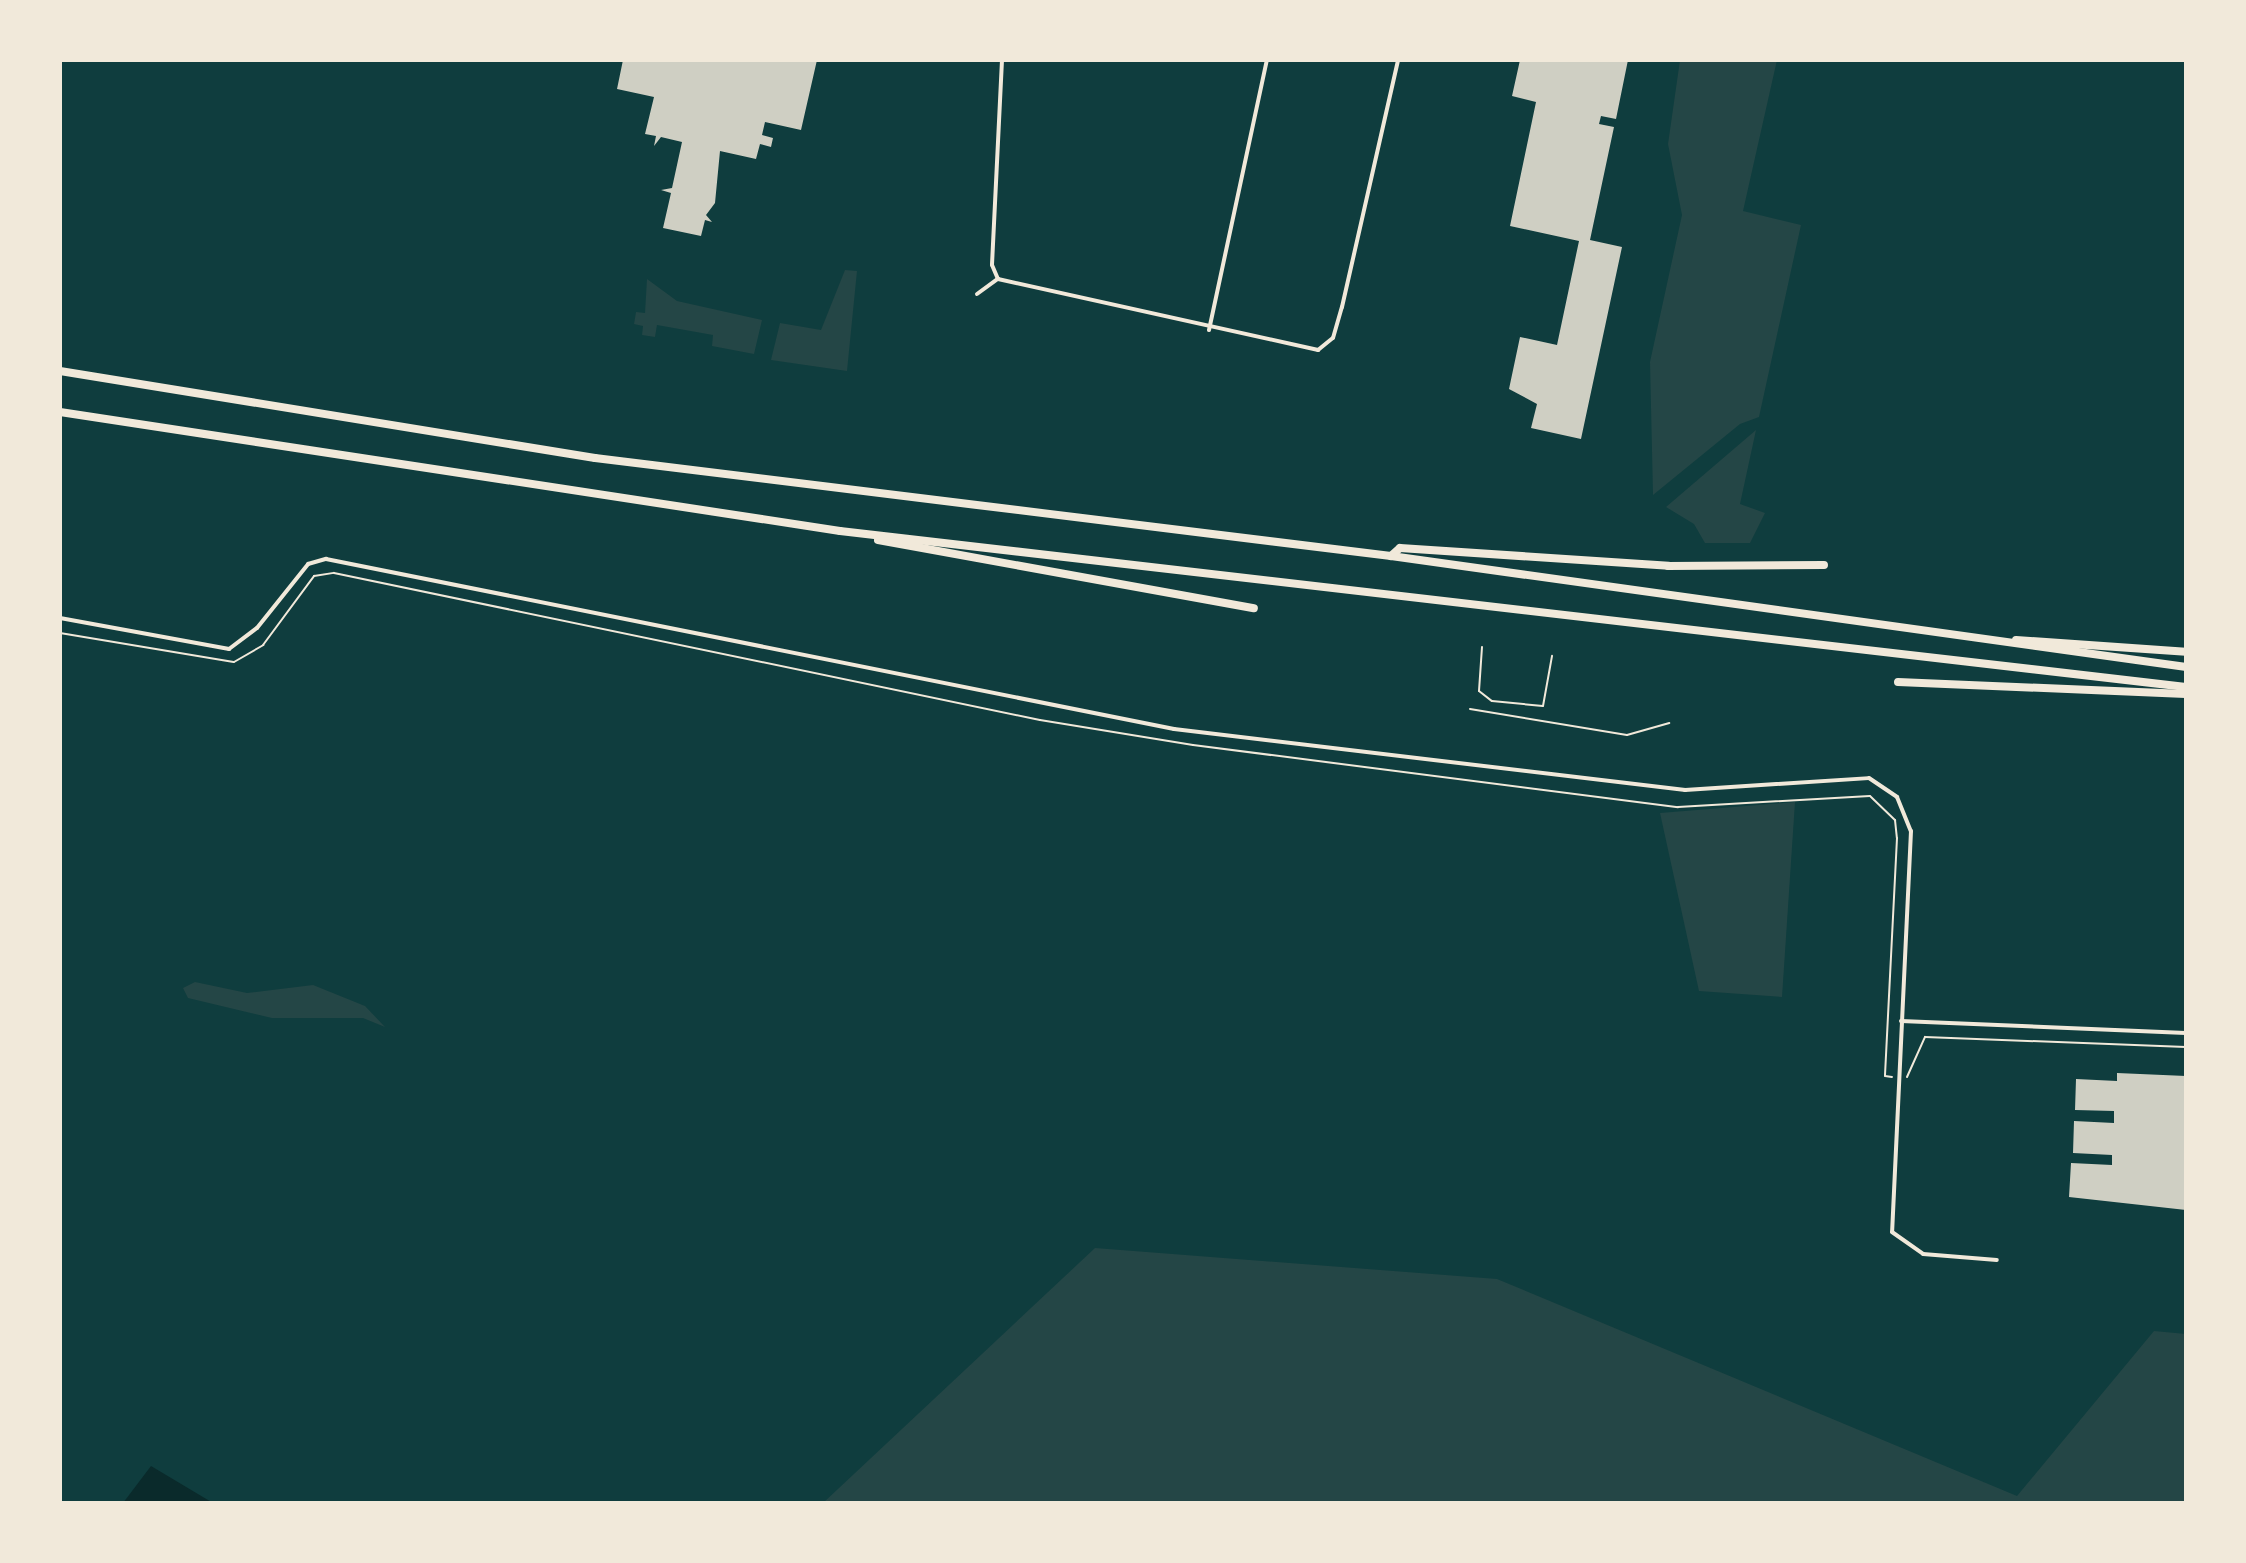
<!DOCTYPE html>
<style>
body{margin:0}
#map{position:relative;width:2246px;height:1563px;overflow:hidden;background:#0f3d3e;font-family:Barlow,sans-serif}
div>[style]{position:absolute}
.green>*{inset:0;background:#244646}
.water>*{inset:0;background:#0a2a2b}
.building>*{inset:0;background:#cfcfc3}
.path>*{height:2px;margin:-1px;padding:0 1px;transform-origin:1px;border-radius:1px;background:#f1e9da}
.service>*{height:2px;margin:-1px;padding:0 1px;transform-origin:1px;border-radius:1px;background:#f1e9da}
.minor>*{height:4px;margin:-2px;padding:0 2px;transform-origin:2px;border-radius:2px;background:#f1e9da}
.motorway>*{height:8px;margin:-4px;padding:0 4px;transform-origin:4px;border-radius:4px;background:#f1e9da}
span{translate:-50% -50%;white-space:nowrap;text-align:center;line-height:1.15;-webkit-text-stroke:6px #f1e9da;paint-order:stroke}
.frame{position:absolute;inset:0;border:62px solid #f1e9da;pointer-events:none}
</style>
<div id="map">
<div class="green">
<div style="clip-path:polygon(1680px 60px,1777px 60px,1743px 211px,1801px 225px,1759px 417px,1740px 424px,1653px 495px,1650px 362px,1682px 215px,1668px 144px)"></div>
<div style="clip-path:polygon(845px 270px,857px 271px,847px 371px,771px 360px,780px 323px,821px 330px)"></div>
<div style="clip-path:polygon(647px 279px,677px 301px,762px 320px,754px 354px,712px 346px,713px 335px,657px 325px,655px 337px,642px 335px,643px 326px,634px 324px,636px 312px,645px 313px)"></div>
<div style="clip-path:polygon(1756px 430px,1740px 504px,1765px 513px,1750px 543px,1705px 543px,1694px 524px,1666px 507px)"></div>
<div style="clip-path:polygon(1795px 802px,1782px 997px,1699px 991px,1660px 813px)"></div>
<div style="clip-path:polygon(195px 982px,247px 993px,313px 985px,365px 1006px,385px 1027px,363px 1018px,272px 1018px,188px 998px,183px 988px)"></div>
<div style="clip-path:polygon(1095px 1248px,1497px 1279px,2017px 1496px,2154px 1331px,2186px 1334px,2186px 1503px,823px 1503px)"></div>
</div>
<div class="water">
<div style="clip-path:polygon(151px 1466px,213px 1503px,123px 1503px)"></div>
</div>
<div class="building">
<div style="clip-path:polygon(623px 60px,817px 60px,801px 130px,765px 122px,762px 135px,773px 138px,771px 147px,760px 144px,756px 159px,720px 151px,715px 203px,706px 215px,712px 222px,705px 220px,701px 236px,663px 228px,671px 193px,661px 190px,672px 188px,682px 142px,661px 137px,654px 146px,656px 136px,645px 134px,654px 97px,617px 89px)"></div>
<div style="clip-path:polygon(1520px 60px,1628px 60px,1616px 119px,1601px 116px,1599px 124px,1614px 127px,1590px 240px,1622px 247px,1581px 439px,1531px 428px,1537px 404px,1509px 389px,1520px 337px,1557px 345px,1579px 241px,1510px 226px,1536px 102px,1512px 96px)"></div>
<div style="clip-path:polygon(2117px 1073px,2186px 1076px,2186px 1210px,2069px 1197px,2071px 1163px,2112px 1165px,2112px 1155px,2073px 1153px,2074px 1121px,2114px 1123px,2114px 1111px,2075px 1110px,2076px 1079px,2117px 1081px)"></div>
</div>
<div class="path">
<div style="left:60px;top:633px;width:176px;rotate:9.5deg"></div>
<div style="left:234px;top:662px;width:34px;rotate:-30deg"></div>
<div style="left:263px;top:645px;width:86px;rotate:-53.5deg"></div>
<div style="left:314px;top:576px;width:20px;rotate:-9deg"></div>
<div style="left:334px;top:573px;width:721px;rotate:11.76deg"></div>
<div style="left:1040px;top:720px;width:155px;rotate:9.3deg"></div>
<div style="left:1193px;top:745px;width:489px;rotate:7.3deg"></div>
<div style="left:1678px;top:807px;width:192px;rotate:-3.3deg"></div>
<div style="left:1870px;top:796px;width:35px;rotate:44deg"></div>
<div style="left:1895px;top:820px;width:18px;rotate:84deg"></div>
<div style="left:1897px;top:838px;width:238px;rotate:92.9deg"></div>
<div style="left:1885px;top:1076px;width:7px;rotate:8deg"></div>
<div style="left:1907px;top:1077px;width:44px;rotate:-65.8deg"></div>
<div style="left:1925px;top:1037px;width:261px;rotate:2.2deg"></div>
</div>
<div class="service">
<div style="left:1482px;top:647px;width:44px;rotate:93.9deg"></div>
<div style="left:1479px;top:691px;width:16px;rotate:38deg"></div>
<div style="left:1492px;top:701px;width:51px;rotate:5.6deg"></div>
<div style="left:1543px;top:706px;width:51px;rotate:-79.8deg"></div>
<div style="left:1470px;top:709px;width:159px;rotate:9.4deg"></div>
<div style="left:1627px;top:735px;width:44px;rotate:-15.9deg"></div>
</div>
<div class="minor">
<div style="left:1002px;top:60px;width:205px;rotate:92.8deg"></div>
<div style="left:992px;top:265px;width:15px;rotate:67deg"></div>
<div style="left:998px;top:279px;width:328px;rotate:12.5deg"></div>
<div style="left:1318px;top:350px;width:19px;rotate:-39deg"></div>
<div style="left:1333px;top:338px;width:32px;rotate:-74deg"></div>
<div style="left:1342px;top:307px;width:253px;rotate:-77.2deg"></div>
<div style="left:977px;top:294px;width:26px;rotate:-36deg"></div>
<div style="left:1209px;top:330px;width:276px;rotate:-77.9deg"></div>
<div style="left:60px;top:618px;width:172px;rotate:10.4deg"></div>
<div style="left:229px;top:649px;width:35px;rotate:-37deg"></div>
<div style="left:257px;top:628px;width:82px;rotate:-51.4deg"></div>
<div style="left:308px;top:564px;width:19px;rotate:-16deg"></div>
<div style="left:326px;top:559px;width:865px;rotate:11.34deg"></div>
<div style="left:1174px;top:729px;width:515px;rotate:6.81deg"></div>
<div style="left:1685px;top:790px;width:184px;rotate:-3.7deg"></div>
<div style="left:1869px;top:778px;width:34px;rotate:34deg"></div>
<div style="left:1897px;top:797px;width:37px;rotate:68deg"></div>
<div style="left:1911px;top:831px;width:401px;rotate:92.7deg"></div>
<div style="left:1892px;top:1232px;width:38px;rotate:35deg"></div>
<div style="left:1923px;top:1254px;width:74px;rotate:4.6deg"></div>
<div style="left:1901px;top:1021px;width:285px;rotate:2.4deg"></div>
</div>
<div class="motorway">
<div style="left:60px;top:371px;width:542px;rotate:9.24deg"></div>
<div style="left:595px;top:458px;width:802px;rotate:7.02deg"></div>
<div style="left:1391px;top:556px;width:803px;rotate:7.95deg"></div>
<div style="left:60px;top:412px;width:789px;rotate:8.67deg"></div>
<div style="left:840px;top:531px;width:1355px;rotate:6.61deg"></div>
<div style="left:878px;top:540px;width:382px;rotate:10.3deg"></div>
<div style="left:1391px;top:556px;width:12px;rotate:-42deg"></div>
<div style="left:1400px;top:548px;width:269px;rotate:3.8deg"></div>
<div style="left:1668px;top:566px;width:156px;rotate:-0.4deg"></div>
<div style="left:2016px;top:640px;width:170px;rotate:4deg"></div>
<div style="left:1898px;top:682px;width:288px;rotate:2.4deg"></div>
</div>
<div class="frame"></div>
</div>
